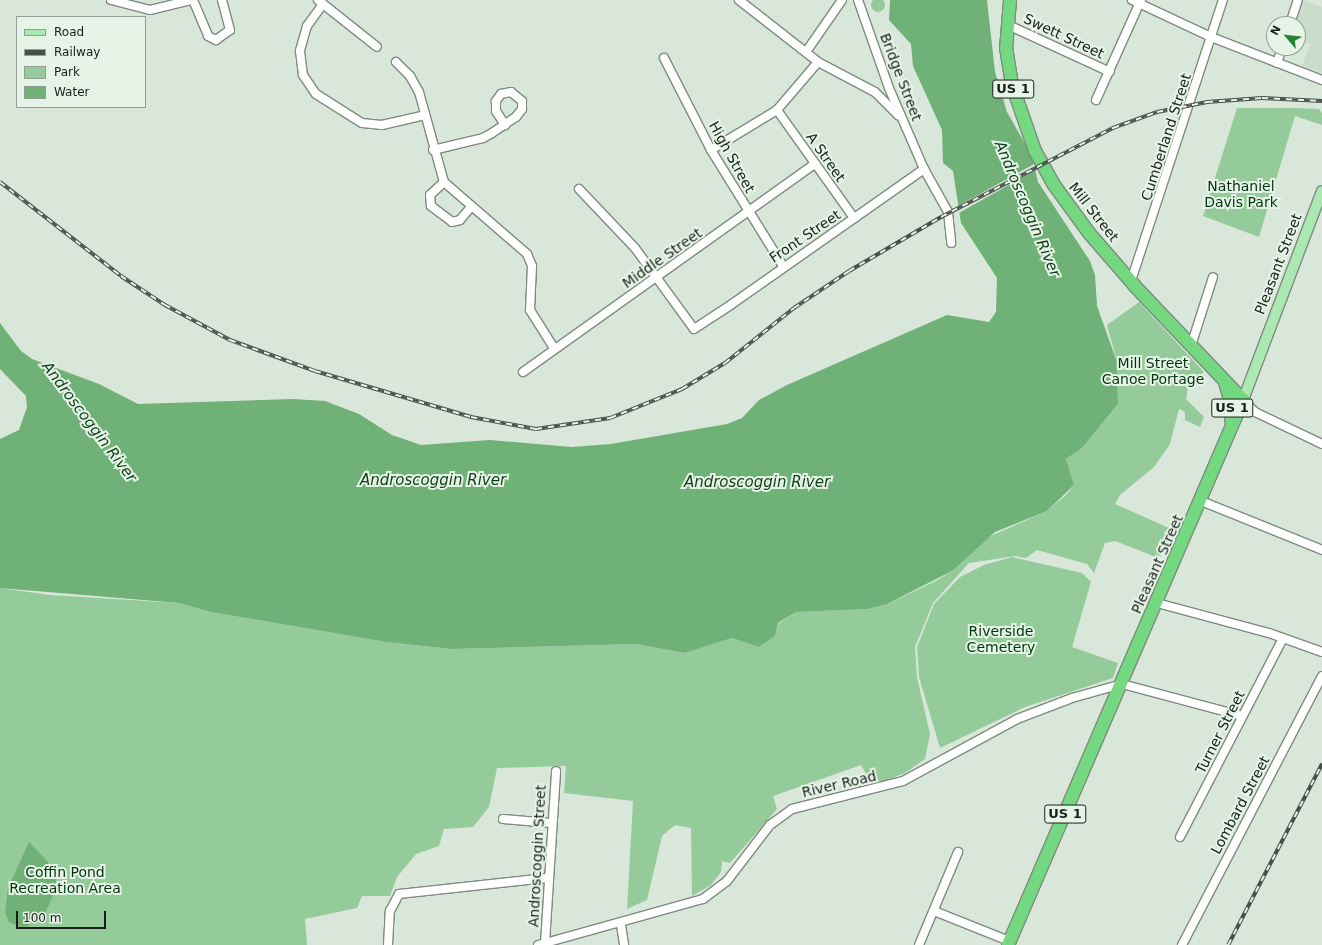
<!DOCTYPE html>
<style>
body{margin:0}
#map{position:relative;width:1322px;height:945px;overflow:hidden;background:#d9e7da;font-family:"DejaVu Sans",sans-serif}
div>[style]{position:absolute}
.built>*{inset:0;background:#c9ddca}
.green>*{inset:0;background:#95cb9a}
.round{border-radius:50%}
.water>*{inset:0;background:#6fb176}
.pier>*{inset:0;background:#d9e7da}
.roads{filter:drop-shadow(1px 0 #7e8b7f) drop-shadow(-1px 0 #7e8b7f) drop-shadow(0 1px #7e8b7f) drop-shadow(0 -1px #7e8b7f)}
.minor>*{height:8px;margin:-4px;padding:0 4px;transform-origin:4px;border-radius:4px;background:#fff}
.major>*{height:10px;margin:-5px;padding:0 5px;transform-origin:5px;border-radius:5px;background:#ace8b3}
.highway>*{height:12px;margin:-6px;padding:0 6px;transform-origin:6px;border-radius:6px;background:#74d881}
.rail>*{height:3.5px;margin-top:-1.75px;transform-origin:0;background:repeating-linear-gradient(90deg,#e6f4e7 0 6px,#484f49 0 12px);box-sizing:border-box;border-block:1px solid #484f49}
span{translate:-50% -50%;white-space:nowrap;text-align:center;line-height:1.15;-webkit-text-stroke:4px #e6f4e7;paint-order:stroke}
.shield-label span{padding:1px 3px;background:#e6f4e7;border:1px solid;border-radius:3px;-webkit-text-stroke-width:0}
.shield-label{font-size:13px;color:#191e1a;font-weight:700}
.street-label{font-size:14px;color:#191e1a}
.park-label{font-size:14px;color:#02350e}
.water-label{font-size:15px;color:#0d3e17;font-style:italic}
.legend{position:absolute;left:16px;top:16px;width:130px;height:92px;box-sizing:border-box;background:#e6f4e7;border:1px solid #949e95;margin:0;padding:5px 7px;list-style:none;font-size:12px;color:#191e1a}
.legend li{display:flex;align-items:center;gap:8px;height:20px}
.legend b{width:20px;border:1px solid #949e95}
.north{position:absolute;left:1266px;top:16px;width:40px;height:40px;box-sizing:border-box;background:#e6f4e7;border:1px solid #949e95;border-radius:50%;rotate:298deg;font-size:11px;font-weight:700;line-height:16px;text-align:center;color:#191e1a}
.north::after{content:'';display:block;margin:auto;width:14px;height:18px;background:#228437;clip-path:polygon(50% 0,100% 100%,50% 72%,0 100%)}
.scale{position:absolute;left:16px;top:911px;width:90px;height:18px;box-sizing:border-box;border:2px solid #191e1a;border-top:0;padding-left:5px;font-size:12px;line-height:14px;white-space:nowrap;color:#191e1a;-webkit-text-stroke:3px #e6f4e7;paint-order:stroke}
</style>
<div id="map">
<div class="built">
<div style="clip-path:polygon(1302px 0,1322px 7px,1322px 73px,1302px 66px,1310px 44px,1298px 40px,1298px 24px,1294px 24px)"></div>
</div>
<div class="green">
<div class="round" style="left:871px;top:-2px;width:14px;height:14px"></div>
<div style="clip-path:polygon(1237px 108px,1294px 108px,1319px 109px,1322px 113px,1322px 125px,1295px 116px,1259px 237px,1203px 216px)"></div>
<div style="clip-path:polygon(1139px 302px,1204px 372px,1188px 388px,1186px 399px,1204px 417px,1200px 427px,1185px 420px,1185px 412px,1179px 409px,1170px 444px,1154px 467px,1120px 495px,1115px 504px,1169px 528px,1174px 536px,1167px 553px,1156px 557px,1115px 541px,1105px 543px,1094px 573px,1087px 564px,1037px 550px,1026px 558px,1015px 556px,969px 563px,933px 603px,915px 647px,917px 677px,930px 734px,925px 759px,905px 773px,882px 782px,868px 777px,861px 765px,773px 796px,777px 809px,730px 863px,722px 861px,721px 872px,711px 885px,692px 896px,691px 828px,675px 825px,662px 836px,647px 900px,627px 909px,633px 801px,564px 793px,566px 766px,497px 768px,489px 807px,473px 827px,444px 829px,439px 846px,416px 854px,397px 877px,390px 896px,362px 896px,357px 908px,305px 919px,307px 945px,0 945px,0 588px,50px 595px,179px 603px,211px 612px,386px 642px,451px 649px,636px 644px,685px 653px,732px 638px,759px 647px,775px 636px,778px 624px,796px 612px,868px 609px,887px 604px,936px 581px,952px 571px,984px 539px,1047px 511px,1067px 494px,1074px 485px,1066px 459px,1082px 448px,1118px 404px,1117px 362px,1107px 325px)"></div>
<div style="clip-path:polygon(1012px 557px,1082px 573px,1091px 582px,1072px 647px,1118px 663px,1113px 678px,1025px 707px,940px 748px,919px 677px,917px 647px,934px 604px,960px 577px,984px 565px)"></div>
</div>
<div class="water">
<div style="clip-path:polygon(890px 0,987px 0,995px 72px,1007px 112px,1032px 156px,1038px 182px,1090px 261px,1095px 275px,1097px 306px,1117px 362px,1118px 404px,1082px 448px,1066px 459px,1074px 485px,1047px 511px,995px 532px,952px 571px,887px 604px,868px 609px,796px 612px,778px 623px,775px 636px,759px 647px,732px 638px,685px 653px,636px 644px,451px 649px,386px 642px,211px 612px,179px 603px,0 588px,0 439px,19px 430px,27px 407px,26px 396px,0 369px,0 323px,21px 351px,32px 359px,99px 384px,138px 404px,292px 399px,325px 401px,359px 414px,392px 435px,421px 445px,490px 440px,572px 447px,611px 444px,727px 424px,742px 418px,759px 400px,787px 385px,947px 315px,989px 322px,996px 312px,997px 278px,961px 223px,953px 171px,943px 163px,942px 130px,913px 66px,911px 44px,889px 20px)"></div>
<div style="clip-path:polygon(29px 842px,48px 862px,58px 885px,46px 911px,25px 929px,9px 922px,5px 913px,8px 888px)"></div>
</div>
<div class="pier">
<div style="clip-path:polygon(1036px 163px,1037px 169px,957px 214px,956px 207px)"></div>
</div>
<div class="roads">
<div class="minor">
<div style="left:111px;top:0;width:40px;rotate:14.4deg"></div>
<div style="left:150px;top:10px;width:42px;rotate:-13.7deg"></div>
<div style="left:193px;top:0;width:39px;rotate:67deg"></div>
<div style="left:208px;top:36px;width:9px;rotate:27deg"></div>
<div style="left:216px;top:40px;width:17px;rotate:-36deg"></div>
<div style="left:230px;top:30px;width:31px;rotate:-105deg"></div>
<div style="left:318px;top:0;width:75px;rotate:38.5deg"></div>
<div style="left:739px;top:0;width:100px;rotate:38.1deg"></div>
<div style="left:818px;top:62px;width:64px;rotate:27.8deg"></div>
<div style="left:875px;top:92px;width:33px;rotate:45deg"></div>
<div style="left:1132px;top:0;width:87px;rotate:25.1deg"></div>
<div style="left:1211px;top:37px;width:119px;rotate:21.2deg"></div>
<div style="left:323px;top:4px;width:27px;rotate:126deg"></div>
<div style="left:307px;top:26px;width:26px;rotate:106deg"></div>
<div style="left:300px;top:51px;width:24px;rotate:83deg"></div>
<div style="left:303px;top:75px;width:23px;rotate:56deg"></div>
<div style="left:316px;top:94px;width:54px;rotate:32.2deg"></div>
<div style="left:362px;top:123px;width:20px;rotate:6deg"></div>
<div style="left:382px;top:125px;width:44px;rotate:-13.1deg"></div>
<div style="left:1290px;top:24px;width:25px;rotate:-72deg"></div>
<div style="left:1008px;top:25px;width:112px;rotate:24.7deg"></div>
<div style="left:806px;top:52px;width:63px;rotate:-55.3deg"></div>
<div style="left:664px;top:58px;width:103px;rotate:62.9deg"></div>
<div style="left:711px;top:150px;width:137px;rotate:58.2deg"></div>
<div style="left:396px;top:62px;width:20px;rotate:45deg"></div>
<div style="left:410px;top:76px;width:18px;rotate:61deg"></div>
<div style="left:419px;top:92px;width:93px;rotate:74.5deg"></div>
<div style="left:444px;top:182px;width:110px;rotate:40.9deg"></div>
<div style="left:527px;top:254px;width:13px;rotate:67deg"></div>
<div style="left:532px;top:266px;width:44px;rotate:92.6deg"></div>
<div style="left:530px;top:310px;width:45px;rotate:57.7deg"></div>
<div style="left:1277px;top:63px;width:16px;rotate:-72deg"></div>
<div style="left:1096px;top:100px;width:110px;rotate:-65.8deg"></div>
<div style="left:777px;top:110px;width:133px;rotate:54.5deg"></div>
<div style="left:433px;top:150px;width:51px;rotate:-13.5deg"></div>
<div style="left:483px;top:138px;width:10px;rotate:-29deg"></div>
<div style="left:492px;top:133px;width:29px;rotate:-34deg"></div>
<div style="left:516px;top:117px;width:10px;rotate:-53deg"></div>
<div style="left:522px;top:109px;width:8px;rotate:-90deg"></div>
<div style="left:522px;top:101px;width:14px;rotate:-141deg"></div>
<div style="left:511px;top:92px;width:10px;rotate:169deg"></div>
<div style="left:501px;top:94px;width:9px;rotate:126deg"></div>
<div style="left:496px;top:101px;width:10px;rotate:90deg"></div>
<div style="left:496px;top:111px;width:17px;rotate:57deg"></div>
<div style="left:711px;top:150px;width:77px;rotate:-31.2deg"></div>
<div style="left:777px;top:110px;width:63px;rotate:-49.5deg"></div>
<div style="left:924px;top:169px;width:49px;rotate:60.8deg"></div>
<div style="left:948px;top:212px;width:31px;rotate:84deg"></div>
<div style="left:444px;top:182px;width:19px;rotate:137deg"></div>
<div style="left:430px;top:195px;width:11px;rotate:85deg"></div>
<div style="left:431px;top:206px;width:26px;rotate:37deg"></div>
<div style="left:452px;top:222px;width:8px;rotate:-14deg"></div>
<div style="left:460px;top:220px;width:16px;rotate:-50deg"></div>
<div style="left:579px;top:189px;width:81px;rotate:46.5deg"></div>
<div style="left:635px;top:248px;width:100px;rotate:53.9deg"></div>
<div style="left:694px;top:329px;width:45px;rotate:-33.3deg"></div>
<div style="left:732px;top:304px;width:235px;rotate:-35.1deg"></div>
<div style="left:924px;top:169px;width:88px;rotate:-113.4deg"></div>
<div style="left:889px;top:88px;width:93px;rotate:-109.4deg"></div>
<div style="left:1131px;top:281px;width:296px;rotate:-71.9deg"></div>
<div style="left:1191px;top:346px;width:72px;rotate:-72.3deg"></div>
<div style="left:523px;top:372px;width:359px;rotate:-35.5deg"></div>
<div style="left:1243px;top:400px;width:17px;rotate:45deg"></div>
<div style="left:1255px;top:412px;width:74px;rotate:25.5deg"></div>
<div style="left:1201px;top:501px;width:131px;rotate:22deg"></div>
<div style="left:1157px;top:603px;width:116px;rotate:15deg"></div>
<div style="left:1269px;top:633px;width:56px;rotate:19.7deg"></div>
<div style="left:503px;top:819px;width:48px;rotate:4.8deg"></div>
<div style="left:1180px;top:837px;width:224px;rotate:-62.6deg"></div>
<div style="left:934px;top:911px;width:81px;rotate:21.8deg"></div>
<div style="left:621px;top:925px;width:20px;rotate:81deg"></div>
<div style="left:545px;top:943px;width:172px;rotate:-86.3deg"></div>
<div style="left:388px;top:945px;width:34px;rotate:-87deg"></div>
<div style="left:390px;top:911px;width:19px;rotate:-62deg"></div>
<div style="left:399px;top:894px;width:148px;rotate:-6.2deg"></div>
<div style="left:538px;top:945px;width:171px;rotate:-15.6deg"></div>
<div style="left:703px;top:899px;width:30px;rotate:-37deg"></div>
<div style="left:727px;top:881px;width:71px;rotate:-52.5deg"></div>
<div style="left:770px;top:825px;width:27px;rotate:-36deg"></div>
<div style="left:792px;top:809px;width:114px;rotate:-14.2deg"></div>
<div style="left:903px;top:781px;width:130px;rotate:-28.5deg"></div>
<div style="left:1017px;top:719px;width:59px;rotate:-20.9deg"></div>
<div style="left:1072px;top:698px;width:52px;rotate:-15.6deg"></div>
<div style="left:1122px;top:684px;width:124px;rotate:14.9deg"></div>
<div style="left:919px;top:945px;width:101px;rotate:-67.2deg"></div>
<div style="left:1182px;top:945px;width:303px;rotate:-62.5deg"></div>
</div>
<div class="major">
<div style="left:1243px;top:400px;width:223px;rotate:-69.3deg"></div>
</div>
<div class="highway">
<div style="left:1225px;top:382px;width:25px;rotate:74deg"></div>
<div style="left:1232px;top:406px;width:14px;rotate:94deg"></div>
<div style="left:1008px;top:945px;width:594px;rotate:-66.67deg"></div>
<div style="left:1243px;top:400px;width:157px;rotate:-133.5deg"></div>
<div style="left:1135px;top:286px;width:70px;rotate:-131deg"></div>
<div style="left:1089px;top:233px;width:59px;rotate:-126.1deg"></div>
<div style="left:1054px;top:185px;width:39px;rotate:-119deg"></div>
<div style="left:1035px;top:151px;width:70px;rotate:-109.2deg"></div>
<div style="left:1012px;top:85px;width:36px;rotate:-99deg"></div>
<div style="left:1006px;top:49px;width:49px;rotate:-85.3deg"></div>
</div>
</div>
<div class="rail">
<div style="left:0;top:182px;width:153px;rotate:37.8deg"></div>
<div style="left:121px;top:276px;width:53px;rotate:33.4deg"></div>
<div style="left:165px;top:305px;width:74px;rotate:28.3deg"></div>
<div style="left:230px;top:340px;width:90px;rotate:20deg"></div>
<div style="left:315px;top:371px;width:163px;rotate:16.4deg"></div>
<div style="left:471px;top:417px;width:66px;rotate:10.5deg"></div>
<div style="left:536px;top:429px;width:75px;rotate:-8.5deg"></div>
<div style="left:610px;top:418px;width:78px;rotate:-21.9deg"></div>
<div style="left:682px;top:389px;width:50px;rotate:-31.2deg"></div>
<div style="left:725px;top:363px;width:88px;rotate:-38.6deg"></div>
<div style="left:794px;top:308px;width:66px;rotate:-33.9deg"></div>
<div style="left:849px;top:271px;width:107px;rotate:-30.4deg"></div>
<div style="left:941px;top:217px;width:194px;rotate:-27.4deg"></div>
<div style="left:1113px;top:128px;width:47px;rotate:-20deg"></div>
<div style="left:1157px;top:112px;width:51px;rotate:-11.3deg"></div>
<div style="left:1207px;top:102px;width:55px;rotate:-4.2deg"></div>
<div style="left:1262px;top:98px;width:60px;rotate:2.9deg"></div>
<div style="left:1228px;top:945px;width:204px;rotate:-62.6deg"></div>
</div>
<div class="shield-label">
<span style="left:1013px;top:89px">US 1</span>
<span style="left:1232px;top:408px">US 1</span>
<span style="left:1065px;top:814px">US 1</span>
</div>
<div class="street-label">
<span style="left:1064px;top:36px;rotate:25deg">Swett Street</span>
<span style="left:901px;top:77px;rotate:69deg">Bridge Street</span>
<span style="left:1166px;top:137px;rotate:-72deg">Cumberland Street</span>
<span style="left:732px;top:157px;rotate:61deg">High Street</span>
<span style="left:826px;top:157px;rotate:55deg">A Street</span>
<span style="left:1094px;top:212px;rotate:52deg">Mill Street</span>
<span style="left:805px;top:236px;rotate:-34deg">Front Street</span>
<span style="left:662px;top:258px;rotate:-35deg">Middle Street</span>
<span style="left:1278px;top:264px;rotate:-69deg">Pleasant Street</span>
<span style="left:1157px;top:564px;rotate:-66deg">Pleasant Street</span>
<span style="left:1220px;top:732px;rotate:-63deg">Turner Street</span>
<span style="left:839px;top:784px;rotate:-13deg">River Road</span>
<span style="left:1240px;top:805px;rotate:-62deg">Lombard Street</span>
<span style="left:537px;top:856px;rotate:-87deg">Androscoggin Street</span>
</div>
<div class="park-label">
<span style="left:1241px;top:194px">Nathaniel<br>Davis Park</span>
<span style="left:1153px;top:371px">Mill Street<br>Canoe Portage</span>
<span style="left:1001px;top:639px">Riverside<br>Cemetery</span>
<span style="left:65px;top:880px">Coffin Pond<br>Recreation Area</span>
</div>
<div class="water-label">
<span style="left:1027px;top:209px;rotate:67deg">Androscoggin River</span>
<span style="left:89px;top:422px;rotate:53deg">Androscoggin River</span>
<span style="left:433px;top:481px">Androscoggin River</span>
<span style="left:757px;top:483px">Androscoggin River</span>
</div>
<ul class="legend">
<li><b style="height:5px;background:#ace8b3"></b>Road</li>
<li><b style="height:5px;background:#484f49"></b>Railway</li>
<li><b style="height:11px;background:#95cb9a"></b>Park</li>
<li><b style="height:11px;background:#6fb176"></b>Water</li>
</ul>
<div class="north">N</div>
<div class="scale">100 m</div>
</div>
